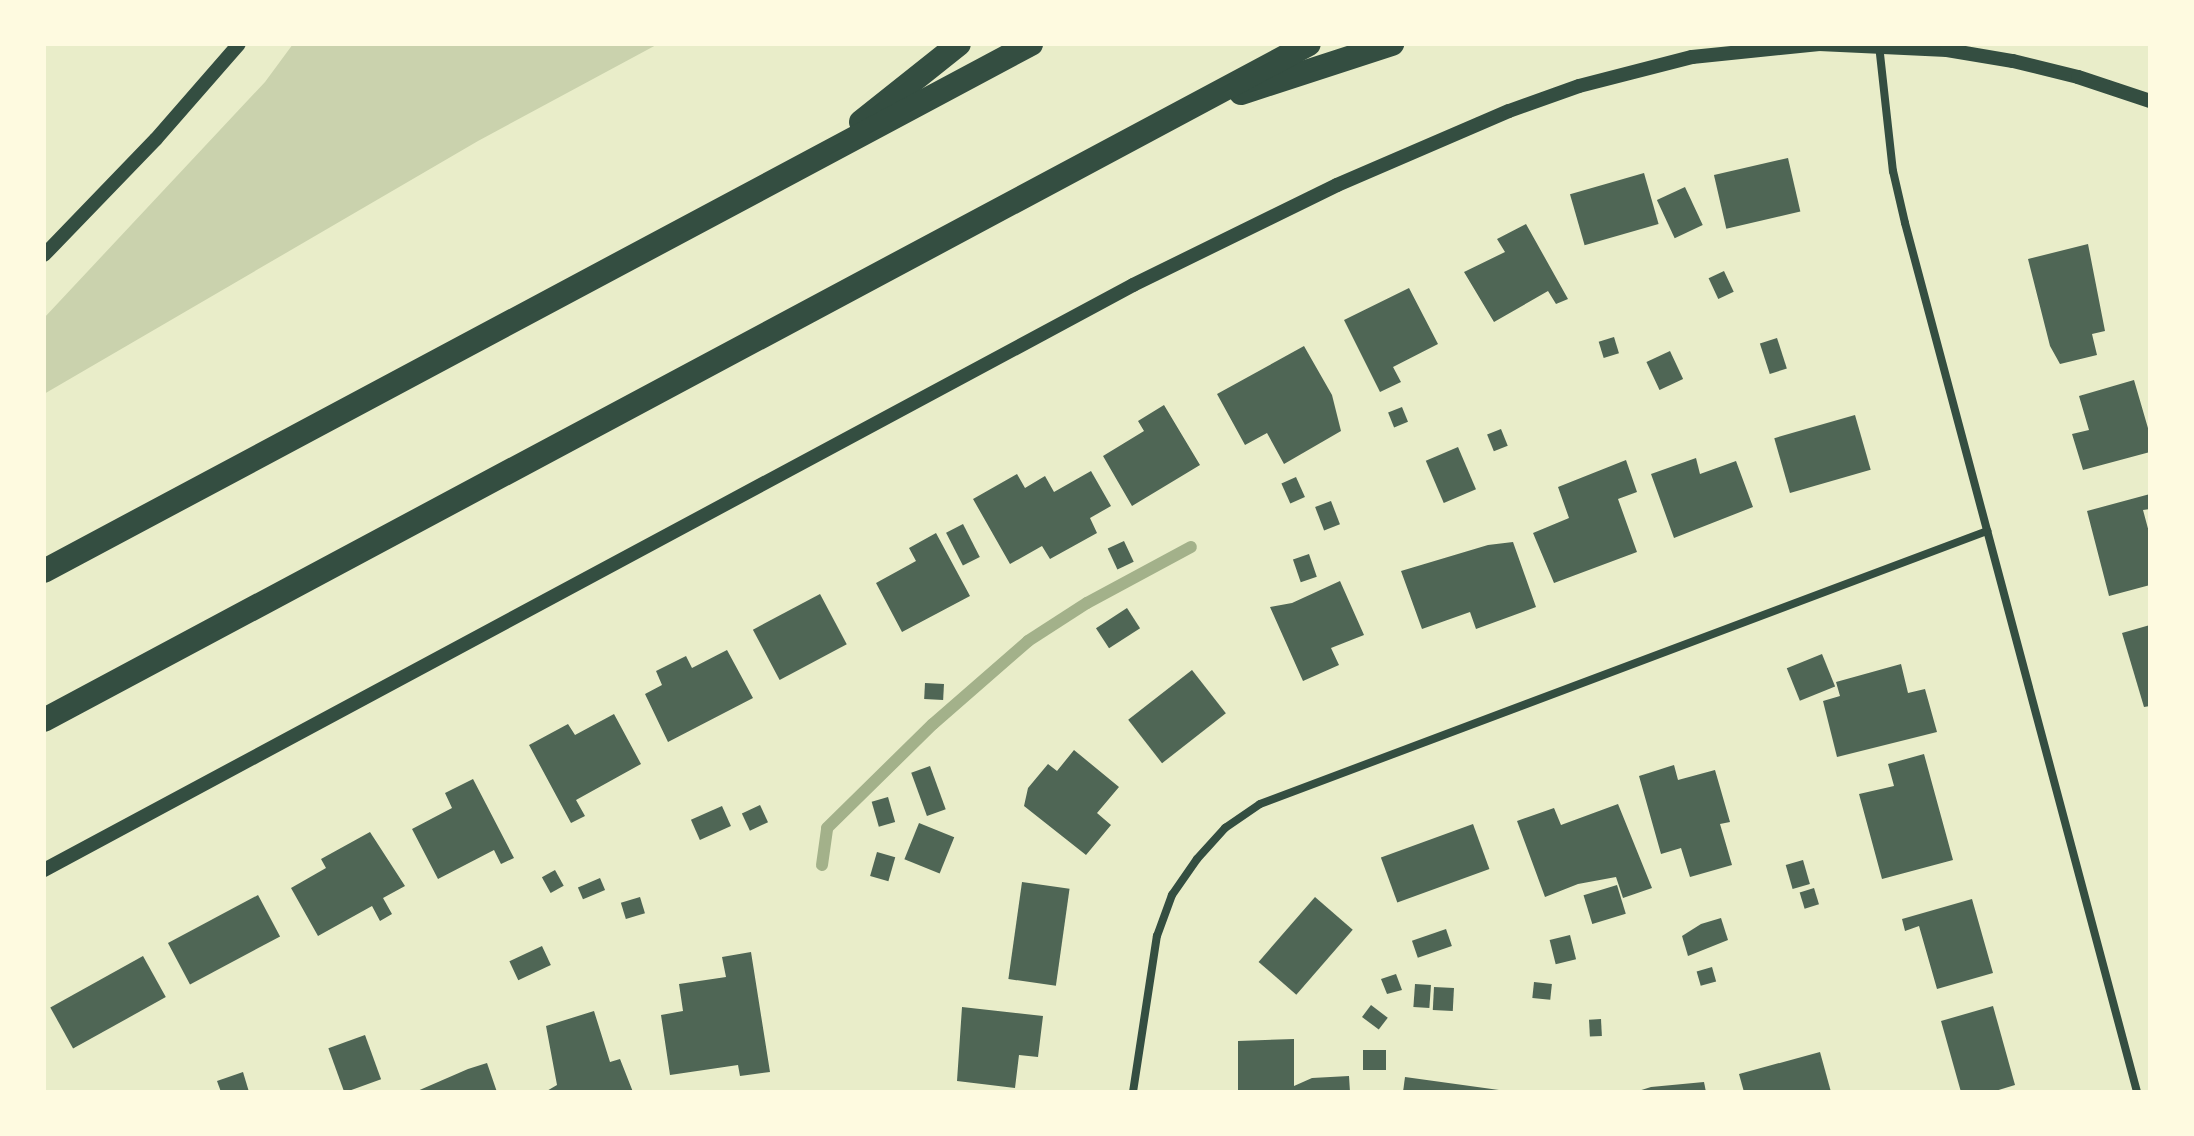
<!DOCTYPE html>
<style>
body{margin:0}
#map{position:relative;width:2194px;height:1136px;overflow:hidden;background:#e9edc9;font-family:"Archivo Narrow",sans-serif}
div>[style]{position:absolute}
.green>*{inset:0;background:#cad2ad}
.stream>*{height:12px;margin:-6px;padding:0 6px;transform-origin:6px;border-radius:6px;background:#a3b18a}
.building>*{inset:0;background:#4f6655;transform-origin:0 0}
.minor>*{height:8px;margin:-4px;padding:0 4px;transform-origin:4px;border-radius:4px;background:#344e41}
.tertiary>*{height:14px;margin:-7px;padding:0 7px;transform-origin:7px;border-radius:7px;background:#344e41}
.motorway>*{height:24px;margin:-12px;padding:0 12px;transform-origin:12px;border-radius:12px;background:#344e41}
span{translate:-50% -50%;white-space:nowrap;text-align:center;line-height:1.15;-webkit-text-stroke:6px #fefae0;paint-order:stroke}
.frame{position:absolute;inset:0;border:46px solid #fefae0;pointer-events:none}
</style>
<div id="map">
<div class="green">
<div style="clip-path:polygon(293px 44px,658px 44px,478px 141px,44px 394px,44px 318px,265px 82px)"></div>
</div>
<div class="stream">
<div style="left:822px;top:865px;width:37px;rotate:-82deg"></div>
<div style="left:827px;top:828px;width:148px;rotate:-44.5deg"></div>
<div style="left:933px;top:724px;width:126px;rotate:-41.1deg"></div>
<div style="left:1028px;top:641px;width:70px;rotate:-32.8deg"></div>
<div style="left:1087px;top:603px;width:118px;rotate:-28.3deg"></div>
</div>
<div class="building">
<div style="left:1788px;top:158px;width:55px;height:76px;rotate:77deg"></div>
<div style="left:1644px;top:173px;width:53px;height:77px;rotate:74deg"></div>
<div style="left:1685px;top:187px;width:42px;height:31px;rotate:65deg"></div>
<div style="clip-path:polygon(1526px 224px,1568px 299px,1556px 304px,1548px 291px,1494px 322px,1464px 272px,1505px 252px,1497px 239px)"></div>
<div style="clip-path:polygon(2088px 244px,2105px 331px,2092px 334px,2097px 355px,2060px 364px,2050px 346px,2028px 259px)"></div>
<div style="left:1724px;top:271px;width:23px;height:17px;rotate:65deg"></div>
<div style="clip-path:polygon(1409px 288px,1438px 344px,1393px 367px,1401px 382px,1380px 392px,1344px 320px)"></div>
<div style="left:1614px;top:337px;width:17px;height:16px;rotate:73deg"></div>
<div style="left:1777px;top:338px;width:32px;height:18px;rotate:72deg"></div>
<div style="clip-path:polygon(1304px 346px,1332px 395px,1341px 431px,1284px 464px,1267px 433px,1245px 445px,1217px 394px)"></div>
<div style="left:1670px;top:351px;width:31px;height:26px;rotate:65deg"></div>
<div style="clip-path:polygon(2134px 380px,2150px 435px,2150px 452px,2083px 470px,2072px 434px,2089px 430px,2079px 396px)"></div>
<div style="clip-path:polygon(1164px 405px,1200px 465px,1132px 506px,1103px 456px,1144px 431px,1138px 421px)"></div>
<div style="left:1402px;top:407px;width:16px;height:15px;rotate:68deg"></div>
<div style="left:1855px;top:415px;width:57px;height:84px;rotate:74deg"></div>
<div style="left:1501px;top:429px;width:18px;height:15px;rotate:68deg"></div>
<div style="left:1458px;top:447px;width:46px;height:35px;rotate:67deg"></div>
<div style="clip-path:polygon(1696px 458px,1700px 474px,1736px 461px,1753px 507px,1674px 538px,1651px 474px)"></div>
<div style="clip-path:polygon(1626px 460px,1637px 492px,1618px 499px,1637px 552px,1554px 583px,1533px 533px,1569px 518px,1558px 487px)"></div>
<div style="clip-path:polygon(1091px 471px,1111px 506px,1090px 518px,1097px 533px,1050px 559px,1042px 546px,1010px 564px,973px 499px,1017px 474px,1025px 488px,1045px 476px,1054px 492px)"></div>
<div style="left:1296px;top:477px;width:22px;height:16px;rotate:66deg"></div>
<div style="clip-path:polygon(2150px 494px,2150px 509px,2143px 510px,2150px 536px,2150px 585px,2109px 596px,2087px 511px)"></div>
<div style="left:1331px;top:501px;width:25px;height:17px;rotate:69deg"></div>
<div style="left:963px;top:524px;width:37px;height:19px;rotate:63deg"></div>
<div style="clip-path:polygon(936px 533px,970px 596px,902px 632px,876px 583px,916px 561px,909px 548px)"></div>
<div style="left:1124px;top:541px;width:23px;height:18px;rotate:65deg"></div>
<div style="clip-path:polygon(1513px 542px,1536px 607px,1476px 629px,1470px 612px,1422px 629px,1401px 571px,1488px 545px)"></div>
<div style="left:1309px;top:554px;width:24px;height:17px;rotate:71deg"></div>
<div style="clip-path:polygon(1340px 581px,1364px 635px,1331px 648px,1339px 665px,1303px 681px,1270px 607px,1292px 603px)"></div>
<div style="left:820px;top:594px;width:57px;height:76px;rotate:62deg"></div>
<div style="left:1127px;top:608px;width:24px;height:37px;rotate:57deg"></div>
<div style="clip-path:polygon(2150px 625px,2150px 706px,2144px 707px,2122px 633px)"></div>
<div style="clip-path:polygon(727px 650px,753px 698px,668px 742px,645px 694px,662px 685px,656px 671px,686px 656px,692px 668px)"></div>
<div style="left:1822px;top:654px;width:35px;height:38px;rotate:68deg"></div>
<div style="clip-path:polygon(1901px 664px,1908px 693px,1925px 689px,1937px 732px,1837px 757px,1823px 701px,1840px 696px,1836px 682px)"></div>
<div style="left:1192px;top:670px;width:55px;height:81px;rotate:52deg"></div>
<div style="left:925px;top:683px;width:19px;height:16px;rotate:3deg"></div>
<div style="clip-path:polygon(614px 714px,641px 764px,576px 800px,585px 816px,571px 823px,529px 745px,568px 724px,575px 735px)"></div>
<div style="clip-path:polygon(1074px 750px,1119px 787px,1097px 813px,1111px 825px,1086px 855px,1024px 806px,1028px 788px,1048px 764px,1057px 771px)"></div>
<div style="clip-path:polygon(1924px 754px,1953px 860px,1882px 879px,1859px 794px,1894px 786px,1888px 764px)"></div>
<div style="clip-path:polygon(1674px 765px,1678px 780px,1715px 770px,1730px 822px,1720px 824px,1732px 865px,1690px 877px,1681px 848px,1661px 854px,1639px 776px)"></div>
<div style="left:930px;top:766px;width:46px;height:20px;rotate:70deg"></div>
<div style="clip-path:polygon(473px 779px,514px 858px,501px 864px,494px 850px,438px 879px,412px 829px,452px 808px,445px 793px)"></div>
<div style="left:888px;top:797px;width:26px;height:17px;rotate:74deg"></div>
<div style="clip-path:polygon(1618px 804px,1652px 888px,1623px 898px,1616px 877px,1578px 884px,1545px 897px,1517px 821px,1554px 808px,1561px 825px)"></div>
<div style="left:760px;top:805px;width:19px;height:20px;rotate:65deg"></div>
<div style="left:722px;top:806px;width:22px;height:34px;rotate:66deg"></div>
<div style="left:919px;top:823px;width:38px;height:39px;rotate:22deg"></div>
<div style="left:1473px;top:824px;width:48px;height:98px;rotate:70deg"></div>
<div style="clip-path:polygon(370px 832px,405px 886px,383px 898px,392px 914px,380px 921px,372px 906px,318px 936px,291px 888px,326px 868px,321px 859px)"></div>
<div style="left:877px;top:852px;width:19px;height:25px;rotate:16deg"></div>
<div style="left:1803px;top:860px;width:25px;height:18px;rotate:74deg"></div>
<div style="left:555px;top:870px;width:18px;height:15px;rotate:61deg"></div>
<div style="left:600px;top:878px;width:13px;height:24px;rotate:67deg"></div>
<div style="left:1022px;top:882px;width:48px;height:98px;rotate:8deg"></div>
<div style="left:1617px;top:885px;width:30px;height:35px;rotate:73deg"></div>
<div style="left:1814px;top:888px;width:17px;height:15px;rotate:73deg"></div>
<div style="left:258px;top:895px;width:47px;height:102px;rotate:62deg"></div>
<div style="left:640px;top:897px;width:17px;height:20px;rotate:73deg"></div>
<div style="left:1315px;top:897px;width:50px;height:86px;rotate:41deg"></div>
<div style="clip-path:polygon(1972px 899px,1993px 973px,1937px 989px,1919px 926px,1905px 931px,1902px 919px)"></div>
<div style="clip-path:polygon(1721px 918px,1728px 940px,1688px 956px,1682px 936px,1701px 924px)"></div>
<div style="left:1446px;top:929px;width:18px;height:36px;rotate:71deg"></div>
<div style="left:1570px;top:935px;width:25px;height:21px;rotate:76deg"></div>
<div style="left:542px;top:946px;width:21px;height:36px;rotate:65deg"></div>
<div style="clip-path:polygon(751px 952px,770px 1072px,740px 1076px,738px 1065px,670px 1075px,661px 1015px,683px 1011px,679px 984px,726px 977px,722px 957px)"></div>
<div style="left:143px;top:956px;width:47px;height:106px;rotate:61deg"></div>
<div style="left:1712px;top:967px;width:15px;height:16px;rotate:74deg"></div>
<div style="clip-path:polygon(1396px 974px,1402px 990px,1387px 994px,1381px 979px)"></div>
<div style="left:1534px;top:982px;width:18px;height:16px;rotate:6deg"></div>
<div style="left:1415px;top:984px;width:16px;height:23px;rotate:4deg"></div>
<div style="left:1434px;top:987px;width:20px;height:23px;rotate:3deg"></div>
<div style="left:1371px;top:1005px;width:21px;height:15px;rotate:37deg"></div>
<div style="clip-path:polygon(1993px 1006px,2015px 1085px,1992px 1092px,1961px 1092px,1941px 1021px)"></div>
<div style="clip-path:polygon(962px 1007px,1043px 1016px,1038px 1057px,1019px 1055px,1015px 1088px,957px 1081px)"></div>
<div style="clip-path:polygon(594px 1011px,610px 1062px,620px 1059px,633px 1092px,545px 1092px,557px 1085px,546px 1026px)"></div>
<div style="left:1601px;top:1019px;width:17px;height:12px;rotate:87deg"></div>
<div style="left:365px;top:1035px;width:47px;height:39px;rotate:70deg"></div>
<div style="clip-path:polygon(1294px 1039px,1294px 1086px,1312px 1078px,1349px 1076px,1350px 1092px,1238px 1092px,1238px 1041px)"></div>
<div style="left:1363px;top:1050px;width:23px;height:20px"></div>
<div style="clip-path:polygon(1820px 1052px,1831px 1092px,1744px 1092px,1739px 1074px)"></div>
<div style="clip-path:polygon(487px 1063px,497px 1092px,415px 1092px,468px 1069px)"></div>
<div style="clip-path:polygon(243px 1072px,249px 1092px,221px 1092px,217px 1081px)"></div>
<div style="clip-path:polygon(1405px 1077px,1499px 1090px,1499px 1092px,1403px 1092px)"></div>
<div style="clip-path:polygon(1704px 1082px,1706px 1092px,1635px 1092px,1651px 1087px)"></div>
</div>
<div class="minor">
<div style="left:1879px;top:45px;width:127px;rotate:83.7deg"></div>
<div style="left:1893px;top:171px;width:53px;rotate:77deg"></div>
<div style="left:1905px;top:223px;width:899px;rotate:75.05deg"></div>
<div style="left:1133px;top:1092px;width:158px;rotate:-81.3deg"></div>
<div style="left:1157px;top:936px;width:44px;rotate:-69.9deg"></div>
<div style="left:1172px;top:895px;width:44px;rotate:-55.2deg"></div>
<div style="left:1197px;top:859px;width:42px;rotate:-47.9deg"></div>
<div style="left:1225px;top:828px;width:42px;rotate:-34.4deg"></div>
<div style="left:1260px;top:804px;width:777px;rotate:-20.58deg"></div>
</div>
<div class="tertiary">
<div style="left:44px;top:255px;width:161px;rotate:-46deg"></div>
<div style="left:156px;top:139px;width:126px;rotate:-48.9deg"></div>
<div style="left:44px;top:870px;width:1236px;rotate:-28.24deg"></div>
<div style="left:1133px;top:285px;width:227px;rotate:-26.1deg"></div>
<div style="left:1337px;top:185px;width:187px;rotate:-23.3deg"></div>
<div style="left:1509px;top:111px;width:74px;rotate:-19.7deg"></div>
<div style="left:1579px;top:86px;width:117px;rotate:-14.4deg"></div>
<div style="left:1692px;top:57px;width:128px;rotate:-5.8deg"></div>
<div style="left:1819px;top:44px;width:128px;rotate:2.7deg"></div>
<div style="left:1947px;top:50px;width:67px;rotate:9.5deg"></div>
<div style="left:2013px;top:61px;width:67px;rotate:13.8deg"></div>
<div style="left:2078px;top:77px;width:76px;rotate:18.4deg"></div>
</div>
<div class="motorway">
<div style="left:1241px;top:93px;width:159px;rotate:-18deg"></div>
<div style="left:861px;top:122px;width:125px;rotate:-38.5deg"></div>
<div style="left:44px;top:571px;width:1119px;rotate:-28.1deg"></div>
<div style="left:44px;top:720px;width:1434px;rotate:-28.12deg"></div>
</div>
<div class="frame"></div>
</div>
